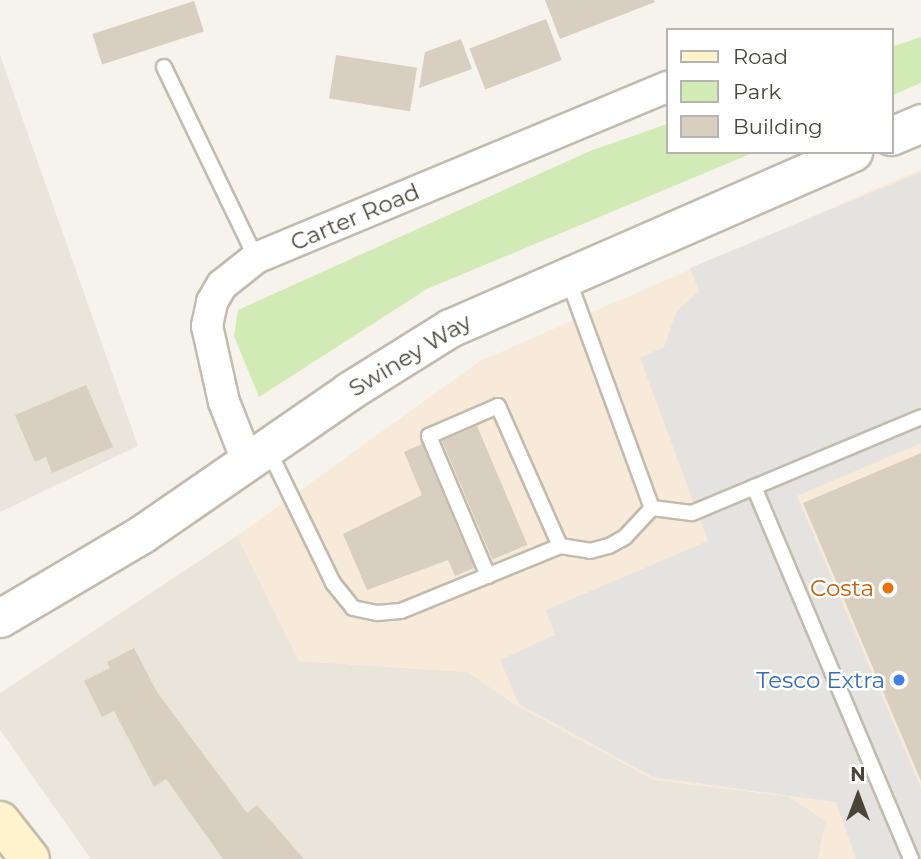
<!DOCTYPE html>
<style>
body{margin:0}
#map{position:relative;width:921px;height:859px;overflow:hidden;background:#f6f3ec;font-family:Montserrat,sans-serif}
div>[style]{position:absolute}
.residential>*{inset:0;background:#eae5da}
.commercial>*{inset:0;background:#f7ead8}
.green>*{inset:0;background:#d2eab5}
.parking>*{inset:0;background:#e5e3e0}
.building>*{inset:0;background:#d8cfc1;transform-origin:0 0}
.roads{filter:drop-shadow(2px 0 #c2bbae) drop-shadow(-2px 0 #c2bbae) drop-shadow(0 2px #c2bbae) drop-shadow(0 -2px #c2bbae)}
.service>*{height:14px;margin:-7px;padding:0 7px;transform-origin:7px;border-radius:7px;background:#fff}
.minor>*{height:30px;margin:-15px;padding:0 15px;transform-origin:15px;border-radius:15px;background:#fff}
.tertiary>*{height:37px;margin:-18.5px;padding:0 18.5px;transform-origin:18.5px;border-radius:18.5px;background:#fff}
.secondary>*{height:38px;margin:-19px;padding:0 19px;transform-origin:19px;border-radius:19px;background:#fff3cd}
.dots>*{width:19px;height:19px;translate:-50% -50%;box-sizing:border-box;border:4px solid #fff;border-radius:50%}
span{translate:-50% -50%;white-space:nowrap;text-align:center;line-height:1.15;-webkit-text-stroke:5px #fff;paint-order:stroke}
.street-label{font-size:23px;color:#4b4439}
.food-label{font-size:23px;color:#c56008}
.right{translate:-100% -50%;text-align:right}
.shop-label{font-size:23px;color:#366cbe}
.legend{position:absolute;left:666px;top:28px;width:228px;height:126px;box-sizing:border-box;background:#fff;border:2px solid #b7b4b0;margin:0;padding:9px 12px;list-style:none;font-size:21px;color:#4b4439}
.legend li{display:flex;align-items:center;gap:14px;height:35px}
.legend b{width:35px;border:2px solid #b7b4b0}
.north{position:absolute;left:823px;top:761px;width:70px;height:70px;-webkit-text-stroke:5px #fff;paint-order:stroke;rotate:0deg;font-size:19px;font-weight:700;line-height:28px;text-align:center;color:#4b4439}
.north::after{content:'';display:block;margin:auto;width:24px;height:32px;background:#4b4439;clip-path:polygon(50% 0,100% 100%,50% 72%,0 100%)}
</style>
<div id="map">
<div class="residential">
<div style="clip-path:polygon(0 55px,138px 446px,0 512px)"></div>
<div style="clip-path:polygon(237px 536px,299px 661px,468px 672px,514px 704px,654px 780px,788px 796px,826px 821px,818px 859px,91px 859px,0 730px,0 693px)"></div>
</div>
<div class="commercial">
<div style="clip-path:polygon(921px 169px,921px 859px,818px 859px,826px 821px,788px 796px,654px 780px,514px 704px,468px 672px,299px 661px,237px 536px,480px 361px)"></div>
</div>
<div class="green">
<div style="clip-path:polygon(921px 37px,921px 83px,891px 96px,891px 47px)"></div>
<div style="clip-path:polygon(667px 124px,667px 152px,755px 152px,427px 289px,259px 397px,234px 336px,238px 310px,590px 151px)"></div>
</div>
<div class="parking">
<div style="clip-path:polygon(921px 172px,921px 443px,797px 496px,921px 788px,921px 859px,856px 859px,836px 802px,653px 777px,519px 704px,500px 660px,555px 635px,546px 610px,708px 541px,640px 358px,664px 347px,676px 312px,699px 291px,690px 268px)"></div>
</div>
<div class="building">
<div style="clip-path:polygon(545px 0,654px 0,655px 2px,560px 39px)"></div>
<div style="left:194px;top:1px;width:32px;height:107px;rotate:72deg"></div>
<div style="left:546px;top:19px;width:44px;height:82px;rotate:69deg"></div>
<div style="clip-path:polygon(461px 39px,472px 69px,419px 88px,425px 52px)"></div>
<div style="left:336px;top:55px;width:82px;height:44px;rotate:9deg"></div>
<div style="clip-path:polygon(86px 385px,113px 447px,52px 473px,46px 457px,35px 462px,15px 415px)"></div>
<div style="left:477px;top:426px;width:129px;height:38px;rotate:67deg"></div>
<div style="clip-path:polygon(422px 444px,474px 568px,455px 576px,448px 560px,367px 590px,343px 534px,422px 495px,404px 452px)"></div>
<div style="clip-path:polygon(921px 453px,921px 781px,803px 503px)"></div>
<div style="clip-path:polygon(134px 648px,157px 692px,247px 813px,257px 805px,304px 859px,223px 859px,166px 779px,154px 787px,114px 711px,102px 717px,84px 681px,110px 668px,107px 662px)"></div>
</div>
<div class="roads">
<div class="service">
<div style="left:164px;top:67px;width:212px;rotate:64.3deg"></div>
<div style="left:567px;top:276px;width:247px;rotate:69.9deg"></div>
<div style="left:268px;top:449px;width:149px;rotate:64.1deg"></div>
<div style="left:333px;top:583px;width:32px;rotate:51deg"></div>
<div style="left:353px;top:608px;width:25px;rotate:12deg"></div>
<div style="left:377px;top:613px;width:24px;rotate:-5deg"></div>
<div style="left:401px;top:611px;width:172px;rotate:-22.2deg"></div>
<div style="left:560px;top:546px;width:30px;rotate:9deg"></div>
<div style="left:590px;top:551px;width:20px;rotate:-15deg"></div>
<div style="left:609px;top:546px;width:18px;rotate:-29deg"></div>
<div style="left:625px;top:537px;width:40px;rotate:-47deg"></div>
<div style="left:754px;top:487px;width:404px;rotate:67.1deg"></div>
<div style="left:652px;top:508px;width:40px;rotate:7.1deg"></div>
<div style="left:692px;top:513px;width:248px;rotate:-22.7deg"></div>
<div style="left:488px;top:576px;width:152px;rotate:-112.9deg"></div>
<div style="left:429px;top:436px;width:75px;rotate:-23.5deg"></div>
<div style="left:498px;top:406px;width:153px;rotate:66.1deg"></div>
</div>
<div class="minor">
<div style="left:248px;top:463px;width:66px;rotate:-111.5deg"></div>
<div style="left:224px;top:402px;width:78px;rotate:-102.6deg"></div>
<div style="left:207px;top:326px;width:25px;rotate:-78deg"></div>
<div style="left:212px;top:302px;width:20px;rotate:-60deg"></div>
<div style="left:222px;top:285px;width:43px;rotate:-38.5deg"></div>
<div style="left:256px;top:258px;width:445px;rotate:-22.6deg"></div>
</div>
<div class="tertiary">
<div style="left:891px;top:136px;width:33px;rotate:-23deg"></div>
<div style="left:0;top:618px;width:165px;rotate:-30.6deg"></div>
<div style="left:142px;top:534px;width:252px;rotate:-34.6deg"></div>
<div style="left:349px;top:391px;width:119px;rotate:-32deg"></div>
<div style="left:450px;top:328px;width:440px;rotate:-23.6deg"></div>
</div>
<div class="secondary">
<div style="left:0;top:821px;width:48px;rotate:51.7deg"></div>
</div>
</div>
<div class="dots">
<div style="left:888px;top:588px;background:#e8710a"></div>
<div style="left:899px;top:680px;background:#3f7fe0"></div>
</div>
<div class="street-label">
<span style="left:355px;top:217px;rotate:-23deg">Carter Road</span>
<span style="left:410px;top:355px;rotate:-31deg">Swiney Way</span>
</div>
<div class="food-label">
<span class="right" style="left:874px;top:588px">Costa</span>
</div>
<div class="shop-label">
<span class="right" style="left:885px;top:680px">Tesco Extra</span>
</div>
<ul class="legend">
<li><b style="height:9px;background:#fff3cd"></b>Road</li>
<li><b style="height:19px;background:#d2eab5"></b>Park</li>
<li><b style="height:19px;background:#d8cfc1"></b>Building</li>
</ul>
<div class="north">N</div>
</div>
